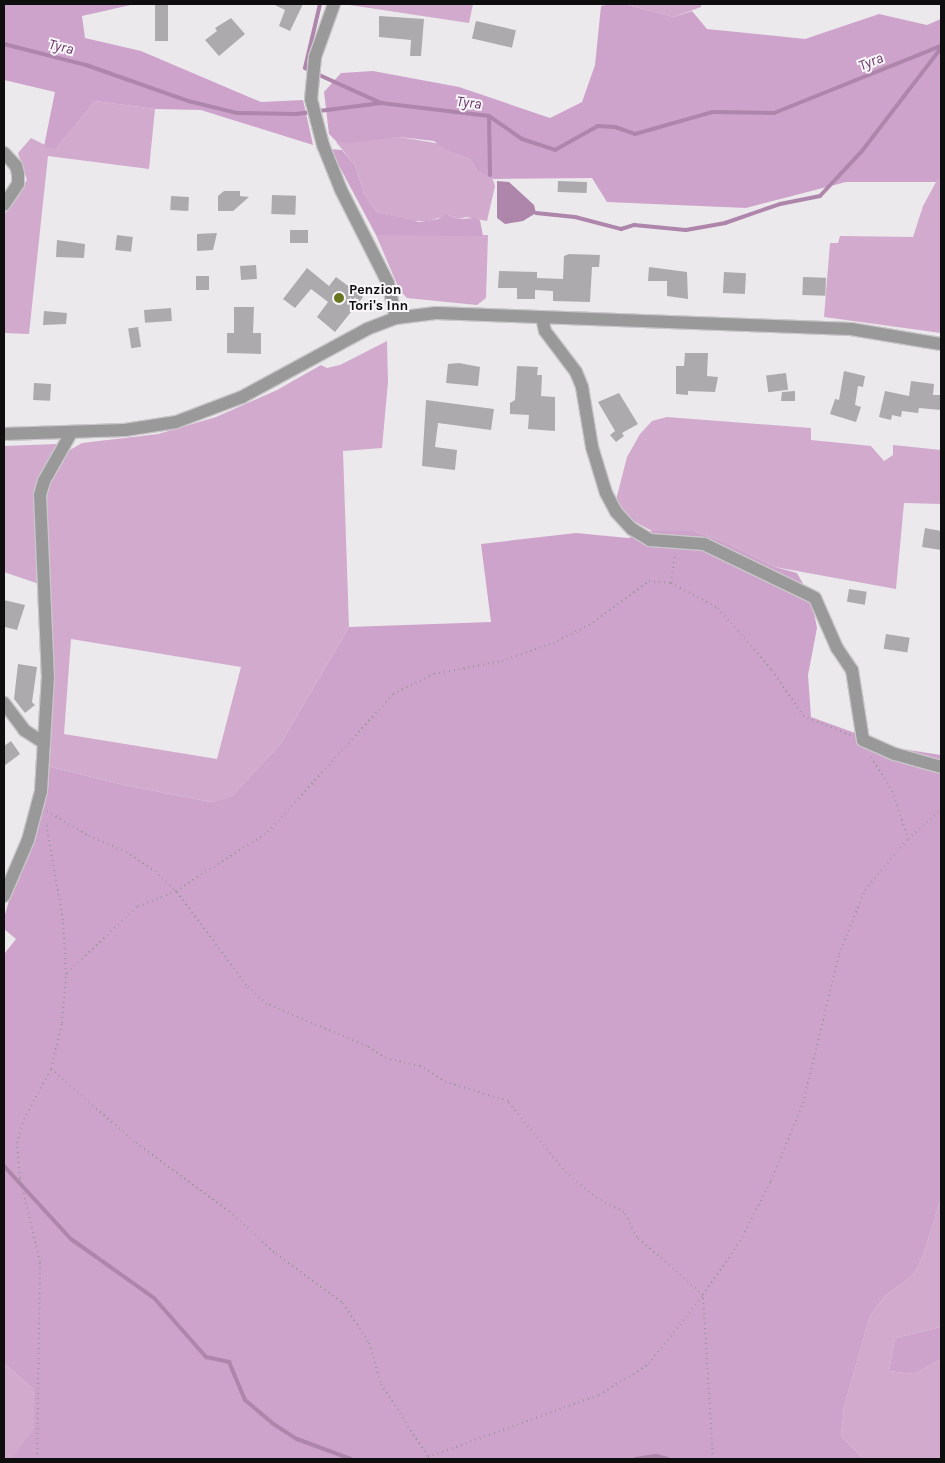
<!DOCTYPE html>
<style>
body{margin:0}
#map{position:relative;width:945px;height:1463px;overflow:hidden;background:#ece9ec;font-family:Karla,sans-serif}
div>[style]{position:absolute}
.green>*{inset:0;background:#d1aace}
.forest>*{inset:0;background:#cea3cb}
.water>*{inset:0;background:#ae85ab}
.stream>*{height:4px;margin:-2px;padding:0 2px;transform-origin:2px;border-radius:2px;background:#ae85ab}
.building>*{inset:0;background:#adaaad;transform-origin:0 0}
.path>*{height:2px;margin-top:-1px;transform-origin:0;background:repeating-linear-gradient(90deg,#9a989a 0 1px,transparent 0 5px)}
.roads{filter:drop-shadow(1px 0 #c9c6c9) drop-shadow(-1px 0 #c9c6c9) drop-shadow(0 1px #c9c6c9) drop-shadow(0 -1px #c9c6c9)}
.minor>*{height:12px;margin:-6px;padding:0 6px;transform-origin:6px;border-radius:6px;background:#9a999a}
.dots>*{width:14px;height:14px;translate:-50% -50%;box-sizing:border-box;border:2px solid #f9f6f9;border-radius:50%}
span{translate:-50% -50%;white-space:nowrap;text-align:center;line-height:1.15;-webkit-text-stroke:4px #f9f6f9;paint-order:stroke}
.poi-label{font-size:14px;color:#0f0e0f;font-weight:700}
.left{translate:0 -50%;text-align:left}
.water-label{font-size:15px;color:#683467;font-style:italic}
.frame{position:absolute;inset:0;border:5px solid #0f0e0f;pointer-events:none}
</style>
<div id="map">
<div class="green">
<div style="clip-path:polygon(343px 4px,473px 4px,469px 23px)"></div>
<div style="clip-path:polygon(624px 4px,701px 4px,701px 7px,674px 17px)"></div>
<div style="clip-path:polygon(95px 101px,155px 109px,149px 169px,48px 156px,29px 334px,4px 333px,4px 215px,27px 180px,18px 153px,31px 138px,55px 150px)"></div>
<div style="clip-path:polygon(400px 137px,441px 144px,447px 151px,470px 159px,477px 171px,492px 177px,495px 186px,487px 221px,466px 217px,458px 219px,449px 215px,428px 221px,411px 221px,377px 212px,364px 194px,355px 165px,336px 142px)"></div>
<div style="clip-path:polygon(941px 178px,941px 333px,824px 317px,830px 243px,838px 243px,840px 236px,913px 237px,923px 206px,936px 182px)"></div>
<div style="clip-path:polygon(376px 235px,488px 235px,486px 298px,477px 305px,407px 298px,400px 291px)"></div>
<div style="clip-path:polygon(evenodd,387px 341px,388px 382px,382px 448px,343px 451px,349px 627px,281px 743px,233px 795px,223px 801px,211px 802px,124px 785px,47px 766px,46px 499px,50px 480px,68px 451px,82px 443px,158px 434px,216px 417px,277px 390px,321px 365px,327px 368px,340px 365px,387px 341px,71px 639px,241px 667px,217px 759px,64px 734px,71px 639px)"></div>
<div style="clip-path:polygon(667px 417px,811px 428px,811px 440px,871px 446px,884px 461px,893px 455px,893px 445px,941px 450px,941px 504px,904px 503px,896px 589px,775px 567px,725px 542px,693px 531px,652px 531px,626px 517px,616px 500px,627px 457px,640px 434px,652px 421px)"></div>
<div style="clip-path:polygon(57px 444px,35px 492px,39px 584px,4px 572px,4px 446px)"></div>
<div style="clip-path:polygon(941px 1198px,941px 1327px,895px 1338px,889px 1371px,914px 1374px,941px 1359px,941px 1459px,864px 1459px,841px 1436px,844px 1407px,870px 1316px,885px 1296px,913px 1275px,922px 1259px)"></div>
<div style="clip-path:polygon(4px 1363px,33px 1389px,34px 1399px,34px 1427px,13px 1459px,4px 1459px)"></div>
</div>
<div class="forest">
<div style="clip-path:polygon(4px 4px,135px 4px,82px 16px,85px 38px,141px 51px,261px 102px,303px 100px,313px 145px,201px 110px,155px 109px,95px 101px,55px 150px,44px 146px,55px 92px,4px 80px)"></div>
<div style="clip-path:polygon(611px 4px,624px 4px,674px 17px,692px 11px,707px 29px,805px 39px,879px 14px,927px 25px,941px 19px,941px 178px,936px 182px,846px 182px,746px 208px,607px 202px,592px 178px,494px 179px,477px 171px,470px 159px,447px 151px,434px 141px,400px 137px,348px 143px,337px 142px,329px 134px,324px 92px,341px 73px,373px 71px,459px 87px,550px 118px,582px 102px,595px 65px,601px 6px)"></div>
<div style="clip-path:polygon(330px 149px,342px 150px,355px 165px,364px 194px,377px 212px,419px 222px,438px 219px,446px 214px,458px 219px,475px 218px,480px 220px,483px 236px,376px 235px)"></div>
<div style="clip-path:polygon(652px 531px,693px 531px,725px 542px,775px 567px,797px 573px,811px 598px,817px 628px,808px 675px,811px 717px,896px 748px,941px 755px,941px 1198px,922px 1259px,913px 1275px,885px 1296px,870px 1316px,844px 1407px,841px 1436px,864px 1459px,12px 1459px,34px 1427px,34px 1399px,33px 1389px,4px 1363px,4px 954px,16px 939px,4px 929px,4px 918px,47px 766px,124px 785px,211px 802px,223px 800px,233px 795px,281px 743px,349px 627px,491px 622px,481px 544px,576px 533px,628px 538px)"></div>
<div style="clip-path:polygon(941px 1327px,941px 1359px,914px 1374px,889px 1371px,895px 1338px)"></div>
</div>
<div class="water">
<div style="clip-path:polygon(497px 181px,509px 182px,534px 205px,536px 213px,523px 221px,505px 224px,497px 218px)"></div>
</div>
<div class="stream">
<div style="left:4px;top:44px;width:85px;rotate:14.4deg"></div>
<div style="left:86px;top:65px;width:108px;rotate:19.4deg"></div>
<div style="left:188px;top:101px;width:50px;rotate:13.8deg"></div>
<div style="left:237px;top:113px;width:59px;rotate:1deg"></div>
<div style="left:296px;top:114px;width:86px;rotate:-7.4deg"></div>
<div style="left:381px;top:103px;width:109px;rotate:6.9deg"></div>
<div style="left:489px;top:116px;width:40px;rotate:34.9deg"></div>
<div style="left:522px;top:139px;width:35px;rotate:18deg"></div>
<div style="left:555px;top:150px;width:49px;rotate:-29.2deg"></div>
<div style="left:598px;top:126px;width:17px;rotate:3deg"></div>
<div style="left:615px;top:127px;width:21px;rotate:19deg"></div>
<div style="left:635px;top:134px;width:80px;rotate:-15.9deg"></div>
<div style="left:712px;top:112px;width:62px;rotate:0.9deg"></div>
<div style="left:774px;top:113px;width:180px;rotate:-21.9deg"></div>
<div style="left:310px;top:71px;width:6px;rotate:-149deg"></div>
<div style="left:305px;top:68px;width:66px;rotate:-76.8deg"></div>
<div style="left:317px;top:74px;width:70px;rotate:24.4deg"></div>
<div style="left:489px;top:116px;width:59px;rotate:89deg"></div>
<div style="left:536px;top:213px;width:39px;rotate:6deg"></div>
<div style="left:575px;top:217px;width:48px;rotate:14.6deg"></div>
<div style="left:621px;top:229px;width:14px;rotate:-17deg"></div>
<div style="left:634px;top:225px;width:52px;rotate:5.5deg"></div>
<div style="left:686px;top:230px;width:40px;rotate:-10deg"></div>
<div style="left:725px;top:223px;width:58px;rotate:-19.1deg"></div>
<div style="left:780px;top:204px;width:41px;rotate:-11.3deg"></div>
<div style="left:820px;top:196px;width:62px;rotate:-47deg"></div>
<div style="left:862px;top:151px;width:130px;rotate:-52.5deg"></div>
<div style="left:4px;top:1166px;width:99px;rotate:47.5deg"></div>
<div style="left:71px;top:1239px;width:102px;rotate:35.4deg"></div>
<div style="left:154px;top:1298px;width:79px;rotate:48.6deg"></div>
<div style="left:206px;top:1357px;width:24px;rotate:12deg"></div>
<div style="left:229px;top:1362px;width:41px;rotate:67.2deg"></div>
<div style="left:245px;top:1400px;width:35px;rotate:40deg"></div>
<div style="left:272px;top:1423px;width:30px;rotate:33deg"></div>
<div style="left:297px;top:1439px;width:58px;rotate:20.3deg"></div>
<div style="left:636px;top:1459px;width:20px;rotate:-9deg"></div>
<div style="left:656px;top:1456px;width:12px;rotate:14deg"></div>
</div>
<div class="building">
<div style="left:155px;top:4px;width:13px;height:37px"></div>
<div style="clip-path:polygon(273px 4px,303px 4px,290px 31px,279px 26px,285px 10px)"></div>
<div style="clip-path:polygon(379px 16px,424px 19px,421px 56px,410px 56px,411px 40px,379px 37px)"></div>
<div style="clip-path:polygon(231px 18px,245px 34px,219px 56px,205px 40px,217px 31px,215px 28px)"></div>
<div style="left:476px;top:21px;width:41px;height:18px;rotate:13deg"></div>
<div style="left:558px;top:181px;width:29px;height:11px;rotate:2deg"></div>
<div style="clip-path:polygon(224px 191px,240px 191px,240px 196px,249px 197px,233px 211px,218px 211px,218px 196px)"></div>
<div style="left:272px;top:195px;width:24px;height:19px;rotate:2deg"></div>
<div style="left:171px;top:196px;width:18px;height:14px;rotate:3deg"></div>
<div style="left:290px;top:230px;width:18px;height:13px"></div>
<div style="clip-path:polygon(217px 233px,213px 250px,197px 251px,197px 234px)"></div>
<div style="left:117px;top:235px;width:16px;height:15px;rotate:7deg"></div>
<div style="clip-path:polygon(57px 240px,85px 244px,84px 258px,56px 257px)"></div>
<div style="clip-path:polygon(569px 254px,600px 255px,599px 267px,592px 267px,590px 302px,553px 301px,553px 291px,535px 290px,535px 299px,517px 299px,517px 288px,498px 288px,499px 271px,537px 272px,537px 278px,563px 279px,564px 256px)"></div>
<div style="left:256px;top:265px;width:14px;height:16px;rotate:86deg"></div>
<div style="clip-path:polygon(649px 267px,687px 272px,688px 299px,667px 296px,667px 281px,648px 281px)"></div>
<div style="clip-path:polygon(307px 268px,329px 286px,336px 277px,363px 297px,335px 332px,317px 317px,328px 302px,311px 289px,295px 308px,283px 299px)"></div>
<div style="left:724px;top:272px;width:22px;height:21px;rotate:3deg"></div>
<div style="left:196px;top:276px;width:13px;height:14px"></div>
<div style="left:803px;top:277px;width:23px;height:18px;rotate:2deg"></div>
<div style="clip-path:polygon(234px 307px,254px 307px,253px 333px,261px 333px,261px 354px,227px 353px,227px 333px,234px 333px)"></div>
<div style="left:171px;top:308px;width:13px;height:27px;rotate:86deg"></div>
<div style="clip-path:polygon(44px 311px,67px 313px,66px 324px,43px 325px)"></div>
<div style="left:138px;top:327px;width:20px;height:10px;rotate:81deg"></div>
<div style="clip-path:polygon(685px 353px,708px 353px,707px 376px,718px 377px,715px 392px,688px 391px,688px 395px,676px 394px,676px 366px,684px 366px)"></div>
<div style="clip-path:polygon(459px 363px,480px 367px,478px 386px,446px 383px,448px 364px)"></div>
<div style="clip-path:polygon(517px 366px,538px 367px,537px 375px,542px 375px,541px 396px,555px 397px,555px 431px,528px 429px,529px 415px,510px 414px,510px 403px,515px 400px)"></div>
<div style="clip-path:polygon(844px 371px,865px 376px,863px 387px,858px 386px,855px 405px,861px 407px,856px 422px,830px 414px,835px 399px,839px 400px)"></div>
<div style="left:786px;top:373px;width:17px;height:20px;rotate:83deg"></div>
<div style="clip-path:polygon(911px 381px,934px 384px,933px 395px,941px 395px,941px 410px,919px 408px,918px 413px,902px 411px,901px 417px,892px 415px,891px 420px,879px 417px,885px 391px,909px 396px)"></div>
<div style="left:34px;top:383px;width:17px;height:17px;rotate:3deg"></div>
<div style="clip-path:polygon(795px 391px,795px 401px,781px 401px,782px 392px)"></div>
<div style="clip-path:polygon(619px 393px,638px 424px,622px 433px,624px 436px,616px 442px,610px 435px,615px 431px,598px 402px)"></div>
<div style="clip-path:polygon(426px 400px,494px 409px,491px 430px,438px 423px,435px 447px,457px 450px,455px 470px,422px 466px)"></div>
<div style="clip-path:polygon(925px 528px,941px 531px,941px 550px,922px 547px)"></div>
<div style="left:849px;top:589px;width:18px;height:13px;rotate:9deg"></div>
<div style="clip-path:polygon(4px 600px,25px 605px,17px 630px,5px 627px)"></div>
<div style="left:886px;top:634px;width:24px;height:15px;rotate:9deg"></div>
<div style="clip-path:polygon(18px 664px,37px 667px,32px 702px,35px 705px,25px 713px,14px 699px)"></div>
<div style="clip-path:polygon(11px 741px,20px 754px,4px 766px,4px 746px)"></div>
</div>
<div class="path">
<div style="left:671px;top:583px;width:53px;rotate:28deg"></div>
<div style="left:718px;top:608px;width:82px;rotate:48.9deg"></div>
<div style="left:772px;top:670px;width:55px;rotate:56deg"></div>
<div style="left:803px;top:716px;width:51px;rotate:22deg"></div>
<div style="left:871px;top:757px;width:40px;rotate:58deg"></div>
<div style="left:892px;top:791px;width:50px;rotate:71.2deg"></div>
<div style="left:47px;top:811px;width:49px;rotate:30.8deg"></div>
<div style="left:89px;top:836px;width:40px;rotate:23.4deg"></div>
<div style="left:126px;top:852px;width:35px;rotate:33deg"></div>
<div style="left:155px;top:871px;width:29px;rotate:44deg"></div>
<div style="left:176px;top:891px;width:109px;rotate:-32.7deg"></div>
<div style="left:268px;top:832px;width:186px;rotate:-47.8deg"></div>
<div style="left:393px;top:694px;width:46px;rotate:-26deg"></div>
<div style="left:434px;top:674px;width:69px;rotate:-10.8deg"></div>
<div style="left:502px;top:661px;width:54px;rotate:-19.4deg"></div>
<div style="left:553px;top:643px;width:40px;rotate:-26.6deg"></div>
<div style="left:589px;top:625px;width:74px;rotate:-36.3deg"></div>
<div style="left:649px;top:581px;width:22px;rotate:5deg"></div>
<div style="left:671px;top:583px;width:29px;rotate:-82deg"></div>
<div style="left:51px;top:1069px;width:113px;rotate:41deg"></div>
<div style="left:136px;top:1143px;width:115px;rotate:36.2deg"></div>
<div style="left:229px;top:1211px;width:64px;rotate:42.5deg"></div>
<div style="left:276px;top:1254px;width:83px;rotate:36.2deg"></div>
<div style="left:343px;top:1303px;width:48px;rotate:57deg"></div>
<div style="left:369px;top:1343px;width:43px;rotate:73.7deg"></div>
<div style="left:381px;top:1384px;width:87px;rotate:57.2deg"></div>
<div style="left:428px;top:1457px;width:182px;rotate:-19.9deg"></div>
<div style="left:599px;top:1395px;width:59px;rotate:-31.8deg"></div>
<div style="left:649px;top:1364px;width:88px;rotate:-52deg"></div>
<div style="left:703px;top:1295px;width:88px;rotate:-138.7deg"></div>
<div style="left:637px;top:1237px;width:28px;rotate:-117deg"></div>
<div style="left:624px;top:1212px;width:30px;rotate:-153deg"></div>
<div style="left:597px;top:1198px;width:40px;rotate:-141deg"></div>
<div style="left:566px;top:1173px;width:92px;rotate:-128.9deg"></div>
<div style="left:508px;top:1101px;width:65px;rotate:-163deg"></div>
<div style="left:446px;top:1082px;width:31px;rotate:-148deg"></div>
<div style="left:420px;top:1066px;width:35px;rotate:-167deg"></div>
<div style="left:386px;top:1058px;width:22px;rotate:-148deg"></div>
<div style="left:367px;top:1046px;width:108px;rotate:-157.2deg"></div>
<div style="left:267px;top:1004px;width:28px;rotate:-138deg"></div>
<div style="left:246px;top:985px;width:117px;rotate:-126.7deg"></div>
<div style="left:176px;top:891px;width:42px;rotate:157.7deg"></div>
<div style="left:137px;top:907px;width:98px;rotate:136.7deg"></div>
<div style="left:37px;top:1459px;width:197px;rotate:-89.1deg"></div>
<div style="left:40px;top:1262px;width:86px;rotate:-103.4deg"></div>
<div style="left:20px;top:1178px;width:35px;rotate:-95deg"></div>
<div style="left:17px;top:1143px;width:25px;rotate:-74deg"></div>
<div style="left:24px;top:1119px;width:57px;rotate:-61.6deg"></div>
<div style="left:51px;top:1069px;width:47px;rotate:-76.6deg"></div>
<div style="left:62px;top:1023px;width:49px;rotate:-85.3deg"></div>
<div style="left:66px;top:974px;width:54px;rotate:-93.2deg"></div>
<div style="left:63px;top:920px;width:98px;rotate:-99.9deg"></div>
<div style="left:713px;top:1459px;width:164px;rotate:-93.5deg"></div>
<div style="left:703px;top:1295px;width:65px;rotate:-55.6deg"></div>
<div style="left:740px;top:1241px;width:68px;rotate:-62.7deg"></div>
<div style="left:771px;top:1181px;width:84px;rotate:-67.7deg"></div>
<div style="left:803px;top:1103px;width:153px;rotate:-76.4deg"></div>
<div style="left:839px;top:954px;width:69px;rotate:-67.9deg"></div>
<div style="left:865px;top:890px;width:67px;rotate:-49.9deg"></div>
<div style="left:908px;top:839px;width:44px;rotate:-41.3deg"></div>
</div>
<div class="roads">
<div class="minor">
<div style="left:334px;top:4px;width:56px;rotate:109.7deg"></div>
<div style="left:315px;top:57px;width:42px;rotate:95.4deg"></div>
<div style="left:311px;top:99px;width:48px;rotate:75.4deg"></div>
<div style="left:323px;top:145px;width:48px;rotate:68.2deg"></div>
<div style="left:341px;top:190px;width:104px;rotate:63.2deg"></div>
<div style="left:388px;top:283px;width:36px;rotate:77deg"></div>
<div style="left:4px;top:153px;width:18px;rotate:47deg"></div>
<div style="left:16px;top:166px;width:8px;rotate:76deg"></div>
<div style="left:18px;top:174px;width:10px;rotate:90deg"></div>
<div style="left:18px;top:184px;width:25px;rotate:124deg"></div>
<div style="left:542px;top:317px;width:14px;rotate:78deg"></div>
<div style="left:545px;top:331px;width:51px;rotate:52.9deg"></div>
<div style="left:576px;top:372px;width:16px;rotate:68deg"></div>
<div style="left:582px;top:387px;width:61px;rotate:80.5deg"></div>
<div style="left:592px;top:447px;width:48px;rotate:73.1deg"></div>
<div style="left:606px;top:493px;width:21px;rotate:62deg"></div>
<div style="left:616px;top:512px;width:23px;rotate:47deg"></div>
<div style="left:632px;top:529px;width:21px;rotate:31deg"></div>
<div style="left:650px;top:540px;width:54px;rotate:4.2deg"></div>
<div style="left:704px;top:544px;width:123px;rotate:25.9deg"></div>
<div style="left:815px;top:598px;width:55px;rotate:66.3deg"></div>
<div style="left:837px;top:648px;width:27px;rotate:56deg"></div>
<div style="left:852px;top:670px;width:71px;rotate:81.1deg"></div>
<div style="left:863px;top:740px;width:35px;rotate:24deg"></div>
<div style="left:895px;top:754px;width:48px;rotate:15.8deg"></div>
<div style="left:4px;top:434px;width:121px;rotate:-1.9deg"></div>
<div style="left:125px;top:430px;width:52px;rotate:-8.9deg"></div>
<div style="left:176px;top:422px;width:71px;rotate:-20.7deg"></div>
<div style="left:242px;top:397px;width:142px;rotate:-28.5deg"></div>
<div style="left:367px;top:329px;width:31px;rotate:-21deg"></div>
<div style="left:396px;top:318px;width:40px;rotate:-7.1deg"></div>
<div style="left:436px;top:313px;width:415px;rotate:2.2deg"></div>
<div style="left:851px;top:329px;width:91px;rotate:9.5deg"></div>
<div style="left:4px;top:703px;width:34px;rotate:53deg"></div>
<div style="left:24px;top:730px;width:24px;rotate:33deg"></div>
<div style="left:4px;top:896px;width:61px;rotate:-66.8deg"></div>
<div style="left:28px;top:840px;width:51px;rotate:-75.1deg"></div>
<div style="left:41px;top:791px;width:113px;rotate:-86.5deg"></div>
<div style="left:48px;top:678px;width:183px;rotate:-92.5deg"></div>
<div style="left:40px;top:495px;width:15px;rotate:-74deg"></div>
<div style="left:44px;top:481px;width:55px;rotate:-60.6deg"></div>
</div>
</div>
<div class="dots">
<div style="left:339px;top:298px;background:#687622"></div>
</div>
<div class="poi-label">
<span class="left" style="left:349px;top:298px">Penzion<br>Tori's Inn</span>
</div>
<div class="water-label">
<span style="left:61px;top:47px;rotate:14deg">Tyra</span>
<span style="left:871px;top:62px;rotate:-22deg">Tyra</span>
<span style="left:469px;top:103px;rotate:7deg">Tyra</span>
</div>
<div class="frame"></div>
</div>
